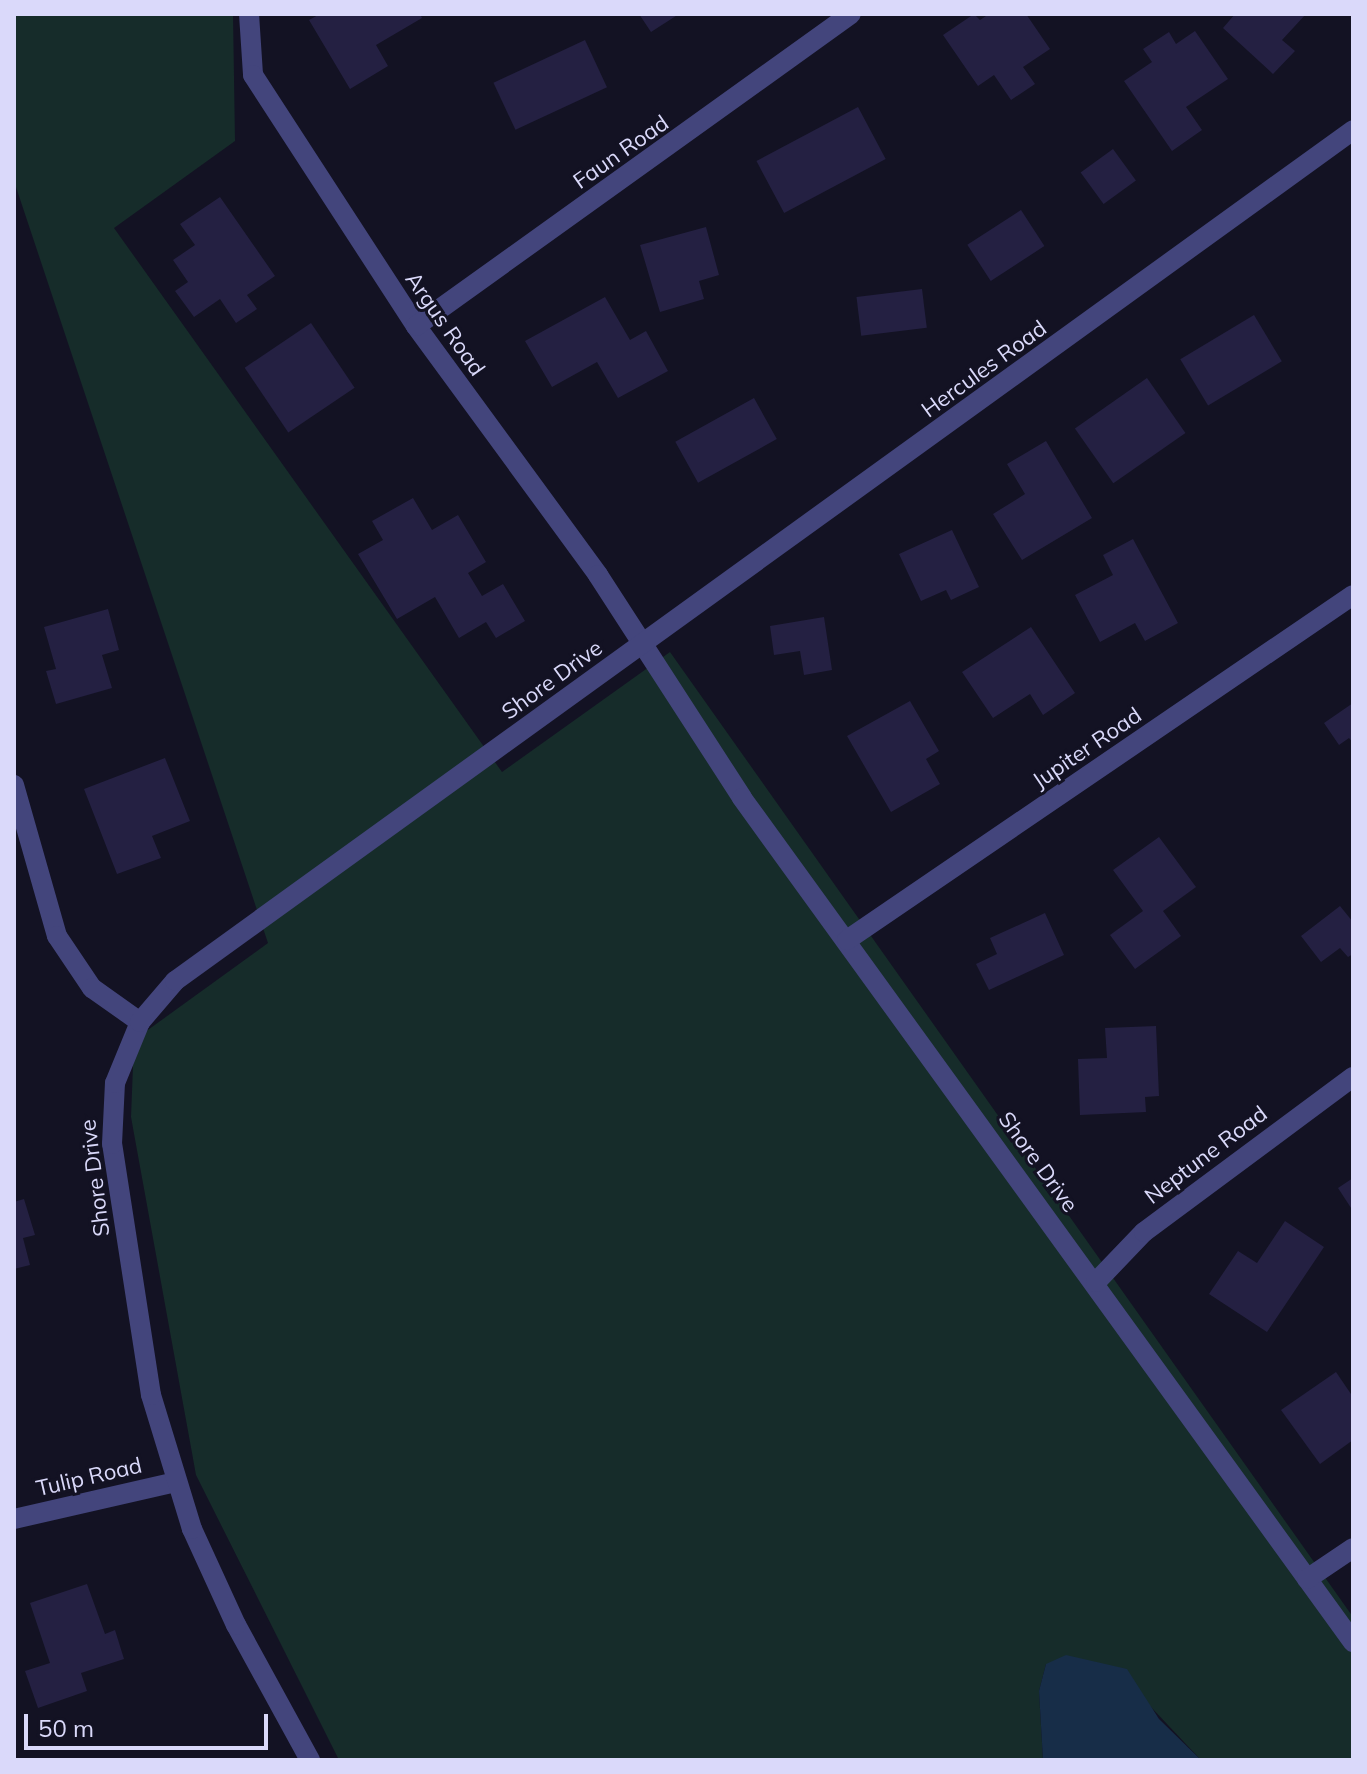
<!DOCTYPE html>
<style>
body{margin:0}
#map{position:relative;width:1367px;height:1774px;overflow:hidden;background:#131223;font-family:Mulish,sans-serif}
div>[style]{position:absolute}
.green>*{inset:0;background:#162c2a}
.water>*{inset:0;background:#172d48}
.building>*{inset:0;background:#242042;transform-origin:0 0}
.minor>*{height:20px;margin:-10px;padding:0 10px;transform-origin:10px;border-radius:10px;background:#43457c}
span{translate:-50% -50%;white-space:nowrap;text-align:center;line-height:1.15;-webkit-text-stroke:6px #131223;paint-order:stroke}
.street-label{font-size:22px;color:#dad9fa}
.frame{position:absolute;inset:0;border:16px solid #dad9fa;pointer-events:none}
.scale{position:absolute;left:24px;top:1714px;width:244px;height:36px;box-sizing:border-box;border:4px solid #dad9fa;border-top:0;padding-left:10px;font-size:24px;line-height:28px;white-space:nowrap;color:#dad9fa;-webkit-text-stroke:6px #131223;paint-order:stroke}
</style>
<div id="map">
<div class="green">
<div style="clip-path:polygon(14px 14px,233px 14px,235px 141px,114px 228px,502px 772px,670px 652px,1353px 1617px,1353px 1760px,1201px 1760px,1150px 1706px,1046px 1664px,1039px 1691px,1043px 1760px,339px 1760px,196px 1475px,131px 1117px,134px 1040px,268px 943px,14px 181px)"></div>
</div>
<div class="water">
<div style="clip-path:polygon(1066px 1655px,1127px 1669px,1159px 1719px,1201px 1760px,1043px 1760px,1039px 1691px,1046px 1664px)"></div>
</div>
<div class="building">
<div style="clip-path:polygon(320px 14px,420px 14px,422px 18px,376px 45px,388px 66px,350px 89px,309px 20px)"></div>
<div style="clip-path:polygon(639px 14px,679px 14px,651px 32px)"></div>
<div style="clip-path:polygon(974px 14px,980px 20px,989px 14px,1026px 14px,1050px 49px,1023px 67px,1035px 84px,1011px 100px,994px 75px,978px 86px,943px 35px)"></div>
<div style="clip-path:polygon(1235px 14px,1306px 14px,1282px 40px,1295px 51px,1273px 74px,1223px 28px)"></div>
<div style="clip-path:polygon(1195px 31px,1228px 79px,1186px 107px,1202px 130px,1172px 151px,1124px 81px,1152px 62px,1143px 49px,1169px 32px,1176px 44px)"></div>
<div style="left:585px;top:40px;width:52px;height:101px;rotate:65deg"></div>
<div style="left:858px;top:107px;width:59px;height:115px;rotate:62deg"></div>
<div style="left:1113px;top:149px;width:39px;height:40px;rotate:54deg"></div>
<div style="clip-path:polygon(220px 197px,275px 276px,247px 295px,257px 309px,236px 323px,220px 299px,194px 317px,175px 291px,188px 282px,173px 260px,195px 245px,180px 224px)"></div>
<div style="left:1021px;top:210px;width:43px;height:64px;rotate:57deg"></div>
<div style="clip-path:polygon(706px 227px,719px 275px,699px 281px,704px 299px,660px 312px,640px 245px)"></div>
<div style="left:922px;top:289px;width:39px;height:66px;rotate:83deg"></div>
<div style="clip-path:polygon(605px 297px,630px 340px,646px 331px,668px 371px,618px 398px,597px 362px,552px 387px,525px 341px)"></div>
<div style="left:1254px;top:315px;width:54px;height:86px;rotate:59deg"></div>
<div style="left:311px;top:323px;width:78px;height:80px;rotate:56deg"></div>
<div style="left:1147px;top:378px;width:67px;height:88px;rotate:55deg"></div>
<div style="left:754px;top:398px;width:47px;height:90px;rotate:61deg"></div>
<div style="clip-path:polygon(1046px 441px,1092px 518px,1022px 560px,993px 514px,1025px 494px,1007px 464px)"></div>
<div style="clip-path:polygon(413px 498px,432px 530px,458px 515px,486px 562px,468px 573px,482px 596px,503px 584px,525px 621px,496px 638px,486px 622px,459px 638px,435px 597px,397px 619px,358px 554px,383px 540px,372px 521px)"></div>
<div style="clip-path:polygon(952px 530px,979px 587px,951px 600px,946px 590px,921px 601px,899px 554px)"></div>
<div style="clip-path:polygon(1133px 539px,1178px 623px,1145px 641px,1135px 623px,1100px 642px,1075px 595px,1113px 575px,1103px 555px)"></div>
<div style="clip-path:polygon(108px 609px,119px 650px,102px 655px,112px 688px,56px 704px,46px 671px,56px 669px,44px 627px)"></div>
<div style="clip-path:polygon(824px 617px,832px 670px,804px 675px,800px 651px,774px 655px,770px 626px)"></div>
<div style="clip-path:polygon(1031px 627px,1075px 693px,1043px 715px,1030px 694px,993px 718px,962px 672px)"></div>
<div style="clip-path:polygon(910px 701px,939px 751px,926px 759px,940px 784px,891px 812px,847px 736px)"></div>
<div style="clip-path:polygon(1353px 703px,1353px 743px,1349px 738px,1339px 745px,1324px 723px)"></div>
<div style="clip-path:polygon(165px 758px,190px 821px,152px 836px,161px 858px,117px 874px,84px 789px)"></div>
<div style="clip-path:polygon(1159px 837px,1196px 887px,1163px 911px,1181px 936px,1135px 969px,1110px 935px,1143px 911px,1113px 870px)"></div>
<div style="clip-path:polygon(1340px 906px,1353px 922px,1353px 954px,1348px 957px,1340px 948px,1321px 962px,1301px 936px)"></div>
<div style="clip-path:polygon(1045px 913px,1064px 955px,989px 990px,976px 964px,997px 954px,990px 938px)"></div>
<div style="clip-path:polygon(1156px 1026px,1159px 1096px,1145px 1097px,1146px 1112px,1080px 1115px,1078px 1059px,1107px 1058px,1105px 1028px)"></div>
<div style="clip-path:polygon(1353px 1178px,1353px 1211px,1338px 1188px)"></div>
<div style="clip-path:polygon(24px 1199px,35px 1235px,23px 1238px,30px 1265px,14px 1269px,14px 1202px)"></div>
<div style="clip-path:polygon(1285px 1221px,1324px 1247px,1267px 1332px,1209px 1294px,1238px 1251px,1257px 1263px)"></div>
<div style="clip-path:polygon(1336px 1372px,1353px 1397px,1353px 1440px,1320px 1464px,1281px 1410px)"></div>
<div style="clip-path:polygon(87px 1584px,105px 1634px,115px 1630px,124px 1659px,81px 1673px,87px 1691px,38px 1708px,25px 1671px,50px 1663px,30px 1603px)"></div>
</div>
<div class="minor">
<div style="left:249px;top:14px;width:61px;rotate:86.2deg"></div>
<div style="left:253px;top:75px;width:299px;rotate:57deg"></div>
<div style="left:416px;top:326px;width:308px;rotate:53.8deg"></div>
<div style="left:598px;top:575px;width:265px;rotate:57.1deg"></div>
<div style="left:742px;top:798px;width:1042px;rotate:54.1deg"></div>
<div style="left:416px;top:326px;width:535px;rotate:-35.65deg"></div>
<div style="left:14px;top:785px;width:157px;rotate:74.1deg"></div>
<div style="left:57px;top:936px;width:63px;rotate:56.1deg"></div>
<div style="left:92px;top:988px;width:59px;rotate:35.3deg"></div>
<div style="left:847px;top:940px;width:612px;rotate:-34.29deg"></div>
<div style="left:1096px;top:1282px;width:69px;rotate:-46.2deg"></div>
<div style="left:1144px;top:1232px;width:260px;rotate:-36.6deg"></div>
<div style="left:14px;top:1519px;width:166px;rotate:-12.9deg"></div>
<div style="left:1307px;top:1579px;width:55px;rotate:-34deg"></div>
<div style="left:310px;top:1760px;width:154px;rotate:-118.7deg"></div>
<div style="left:236px;top:1625px;width:106px;rotate:-114.6deg"></div>
<div style="left:192px;top:1529px;width:140px;rotate:-107deg"></div>
<div style="left:151px;top:1395px;width:254px;rotate:-98.8deg"></div>
<div style="left:112px;top:1144px;width:61px;rotate:-87.2deg"></div>
<div style="left:115px;top:1083px;width:66px;rotate:-67.7deg"></div>
<div style="left:140px;top:1022px;width:54px;rotate:-49.5deg"></div>
<div style="left:175px;top:981px;width:1453px;rotate:-35.84deg"></div>
</div>
<div class="street-label">
<span style="left:621px;top:152px;rotate:-35deg">Faun Road</span>
<span style="left:445px;top:324px;rotate:55deg">Argus Road</span>
<span style="left:984px;top:369px;rotate:-36deg">Hercules Road</span>
<span style="left:552px;top:680px;rotate:-36deg">Shore Drive</span>
<span style="left:1087px;top:748px;rotate:-34deg">Jupiter Road</span>
<span style="left:1206px;top:1155px;rotate:-37deg">Neptune Road</span>
<span style="left:1038px;top:1162px;rotate:54deg">Shore Drive</span>
<span style="left:95px;top:1178px;rotate:-97deg">Shore Drive</span>
<span style="left:89px;top:1477px;rotate:-13deg">Tulip Road</span>
</div>
<div class="frame"></div>
<div class="scale">50 m</div>
</div>
